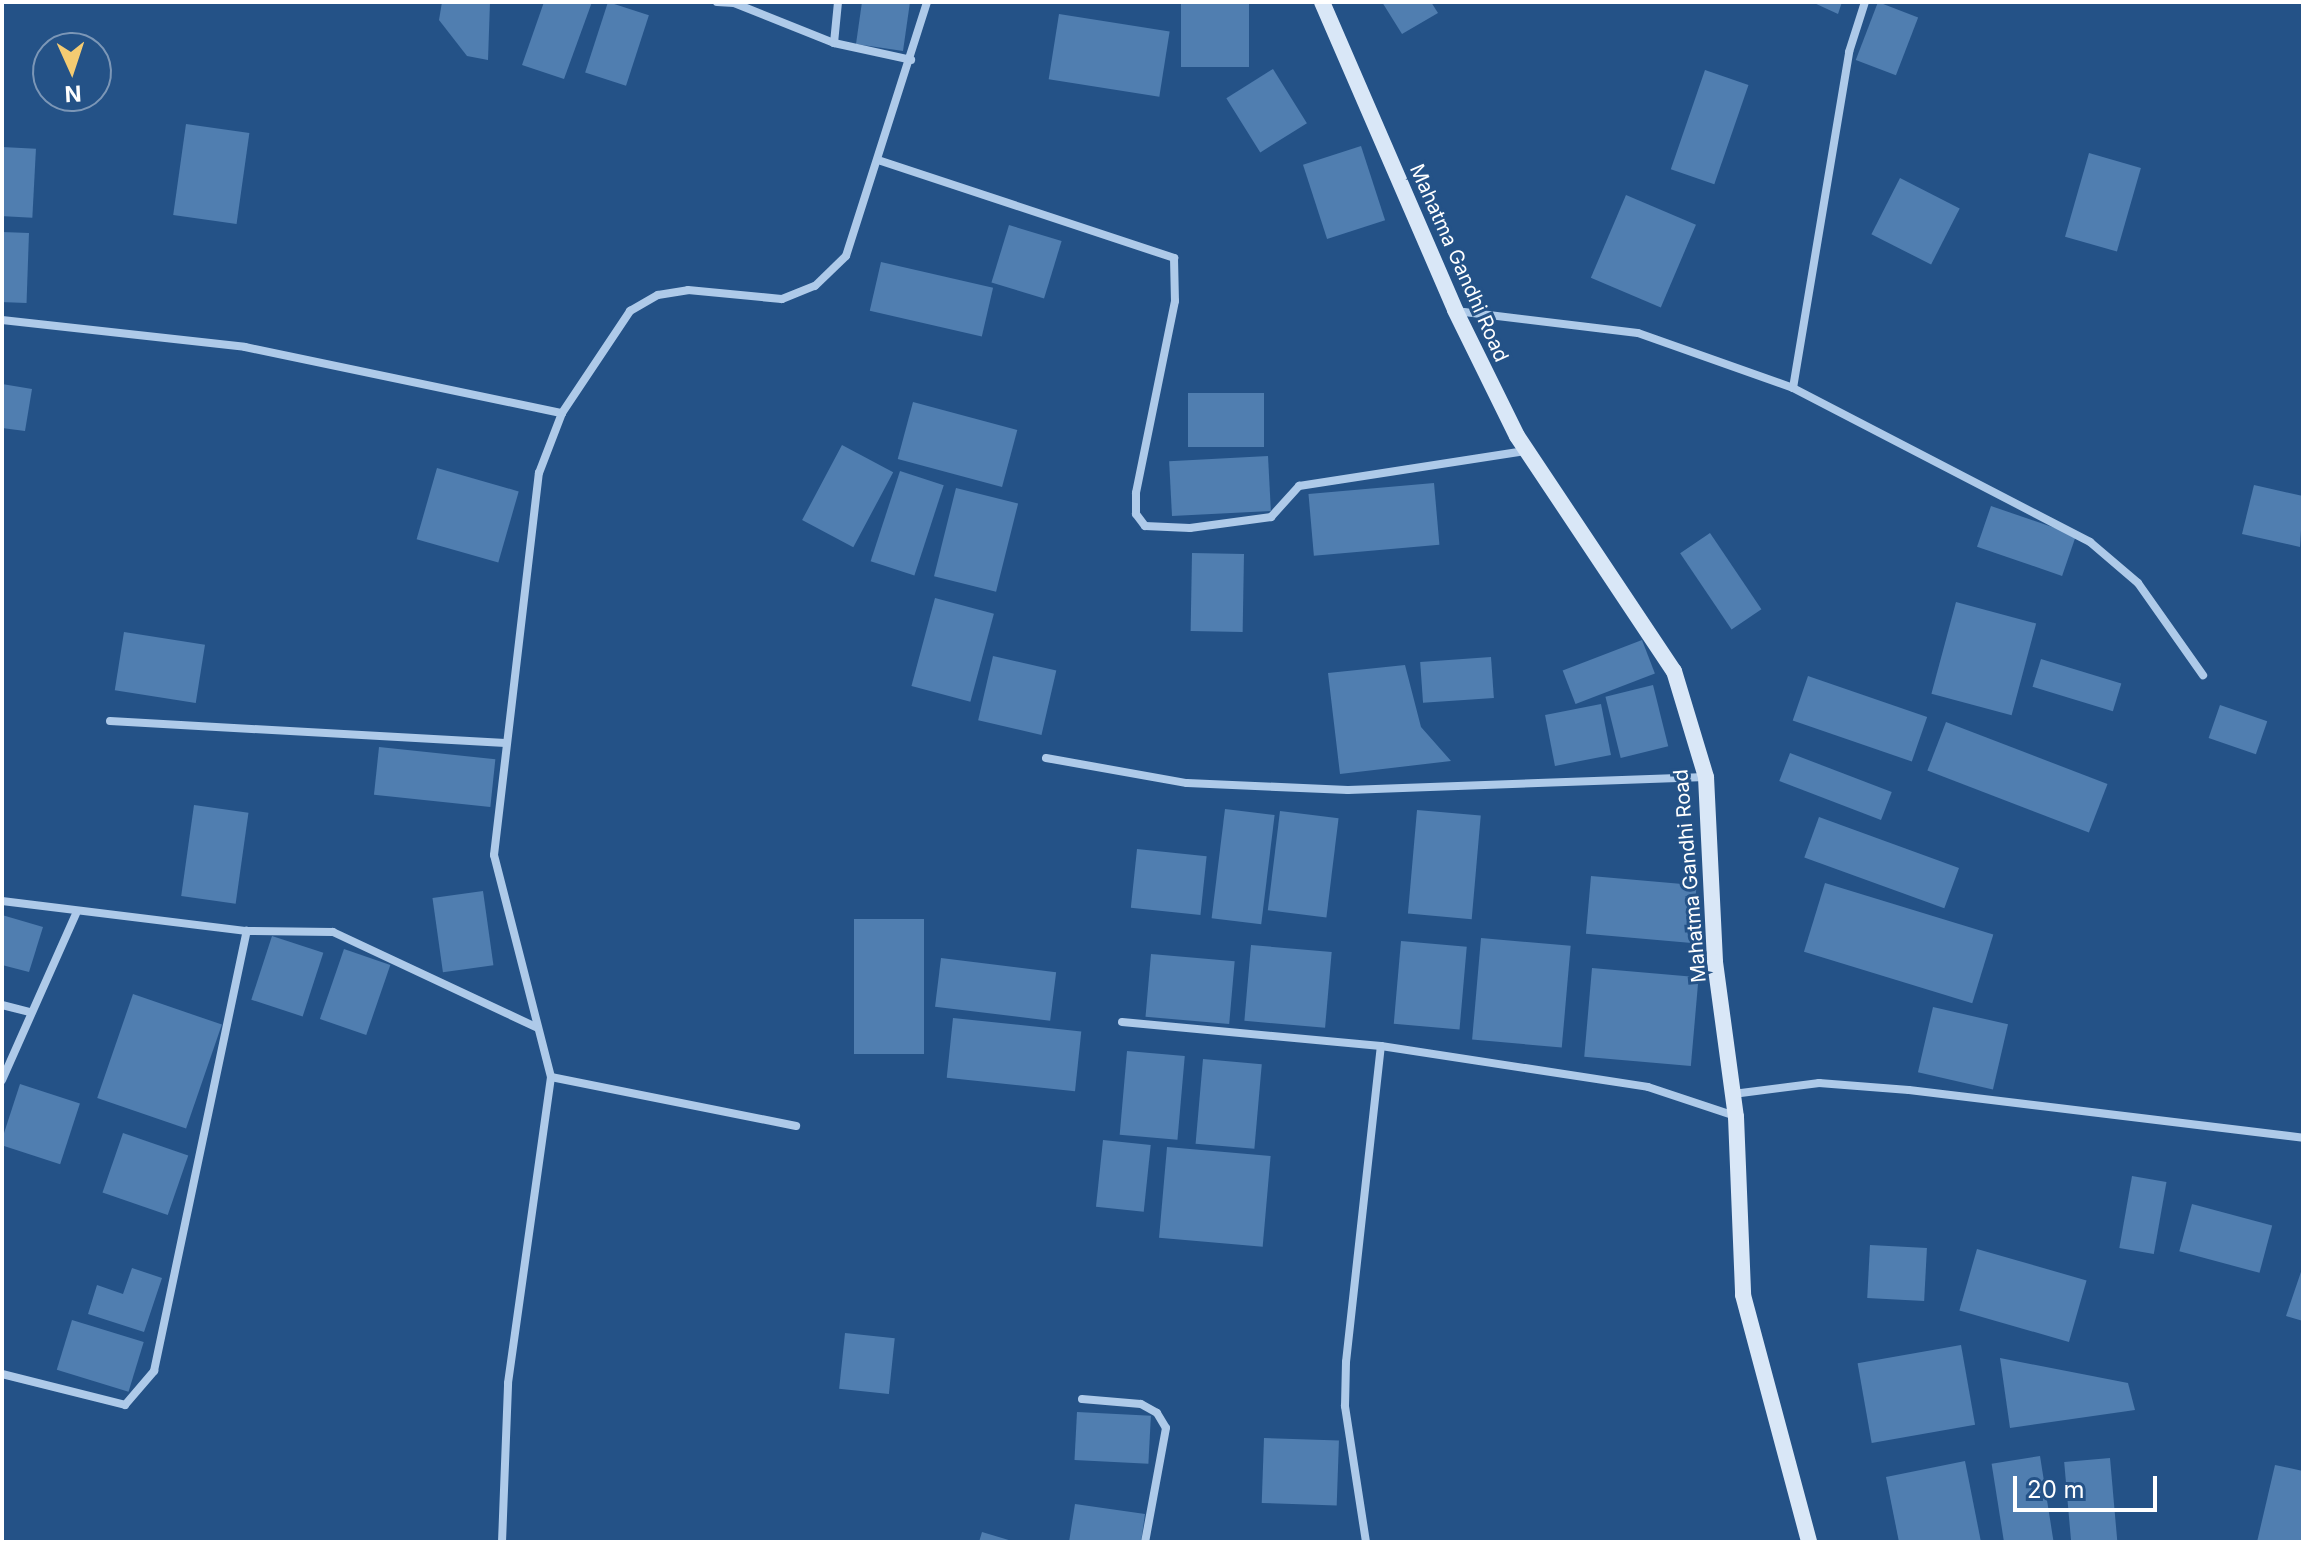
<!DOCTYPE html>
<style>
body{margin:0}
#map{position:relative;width:2305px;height:1544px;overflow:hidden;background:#245287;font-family:Inter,sans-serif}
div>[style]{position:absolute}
.building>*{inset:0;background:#507eb0;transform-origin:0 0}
.street>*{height:8px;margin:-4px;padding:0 4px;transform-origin:4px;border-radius:4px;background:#aecae9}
.secondary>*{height:16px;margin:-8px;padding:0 8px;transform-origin:8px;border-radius:8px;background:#d9e7f7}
span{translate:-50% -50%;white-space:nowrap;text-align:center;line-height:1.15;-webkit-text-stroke:6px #245287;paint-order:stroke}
.street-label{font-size:20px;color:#fff}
.frame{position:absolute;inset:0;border:4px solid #fff;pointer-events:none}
.north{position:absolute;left:32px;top:32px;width:80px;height:80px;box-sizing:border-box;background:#245287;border:2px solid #7c97b7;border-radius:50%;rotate:177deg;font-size:22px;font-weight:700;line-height:32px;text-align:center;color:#fff}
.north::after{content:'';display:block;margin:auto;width:28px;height:36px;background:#f4cb72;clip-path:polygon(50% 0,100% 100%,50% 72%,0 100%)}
.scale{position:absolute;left:2013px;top:1476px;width:144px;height:36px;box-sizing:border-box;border:4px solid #fff;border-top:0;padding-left:10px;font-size:24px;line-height:28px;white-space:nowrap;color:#fff;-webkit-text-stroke:6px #245287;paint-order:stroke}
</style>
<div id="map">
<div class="building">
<div style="clip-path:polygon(442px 2px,490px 2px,488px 60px,467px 56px,439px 20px)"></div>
<div style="clip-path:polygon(544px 2px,592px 2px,564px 79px,522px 65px)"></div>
<div style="left:608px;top:2px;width:43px;height:74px;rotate:18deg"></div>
<div style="clip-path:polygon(862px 2px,910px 2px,903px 51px,856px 44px)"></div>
<div style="left:1181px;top:2px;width:68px;height:65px"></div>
<div style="clip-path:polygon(1382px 2px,1431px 2px,1438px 13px,1402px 34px)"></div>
<div style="clip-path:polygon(1812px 2px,1842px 2px,1838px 14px)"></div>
<div style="left:1878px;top:2px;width:43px;height:62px;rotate:21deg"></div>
<div style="left:1059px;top:14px;width:112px;height:66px;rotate:9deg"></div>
<div style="left:1273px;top:69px;width:64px;height:55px;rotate:58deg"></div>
<div style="left:1705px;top:70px;width:46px;height:105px;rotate:19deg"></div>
<div style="left:186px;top:124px;width:64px;height:92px;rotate:8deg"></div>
<div style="left:1361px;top:146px;width:78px;height:61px;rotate:72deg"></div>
<div style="left:2px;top:147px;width:34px;height:69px;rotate:3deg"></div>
<div style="left:2089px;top:153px;width:54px;height:87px;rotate:16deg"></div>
<div style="left:1900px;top:178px;width:67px;height:63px;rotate:27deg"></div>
<div style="left:1626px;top:195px;width:76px;height:90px;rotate:23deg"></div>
<div style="left:1009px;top:225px;width:55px;height:60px;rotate:17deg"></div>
<div style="left:2px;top:232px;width:27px;height:70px;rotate:2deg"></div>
<div style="left:881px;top:262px;width:115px;height:50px;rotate:13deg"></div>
<div style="clip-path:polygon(2px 384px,32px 389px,25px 431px,2px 428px)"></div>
<div style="left:1264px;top:393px;width:54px;height:76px;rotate:90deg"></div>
<div style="left:913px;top:402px;width:108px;height:59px;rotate:15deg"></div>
<div style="left:842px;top:445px;width:58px;height:85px;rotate:28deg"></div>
<div style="left:1268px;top:456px;width:55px;height:99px;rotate:87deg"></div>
<div style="left:437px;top:468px;width:85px;height:74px;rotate:16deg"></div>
<div style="left:900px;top:471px;width:46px;height:95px;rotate:18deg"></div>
<div style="left:1434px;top:483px;width:62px;height:126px;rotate:85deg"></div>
<div style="clip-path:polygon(2254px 485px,2303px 496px,2300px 547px,2242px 534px)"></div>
<div style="left:956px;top:488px;width:64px;height:91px;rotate:14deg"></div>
<div style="left:1991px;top:506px;width:90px;height:43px;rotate:19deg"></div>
<div style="left:1710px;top:533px;width:92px;height:36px;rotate:56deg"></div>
<div style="left:1192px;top:553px;width:52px;height:78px;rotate:1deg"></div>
<div style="left:935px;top:598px;width:61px;height:91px;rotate:15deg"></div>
<div style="left:1956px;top:602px;width:83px;height:95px;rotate:15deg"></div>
<div style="left:124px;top:632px;width:82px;height:59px;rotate:9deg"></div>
<div style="left:1642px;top:640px;width:36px;height:85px;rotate:69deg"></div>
<div style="left:993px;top:656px;width:65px;height:66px;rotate:13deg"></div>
<div style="left:1491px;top:657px;width:41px;height:71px;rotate:86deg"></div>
<div style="left:2041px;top:659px;width:84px;height:29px;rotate:17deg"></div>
<div style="clip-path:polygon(1405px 665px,1421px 727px,1451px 761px,1340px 774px,1328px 673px)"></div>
<div style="left:1808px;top:676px;width:126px;height:47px;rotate:19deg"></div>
<div style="left:1653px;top:685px;width:63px;height:49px;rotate:76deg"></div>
<div style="left:1601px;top:704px;width:52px;height:57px;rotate:79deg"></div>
<div style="left:2220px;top:705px;width:50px;height:35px;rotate:19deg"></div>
<div style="left:1946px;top:722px;width:173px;height:52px;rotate:21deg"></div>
<div style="left:379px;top:747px;width:117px;height:48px;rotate:6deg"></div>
<div style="left:1790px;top:753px;width:109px;height:30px;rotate:21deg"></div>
<div style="left:194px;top:805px;width:55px;height:92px;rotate:8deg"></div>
<div style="left:1225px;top:809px;width:50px;height:110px;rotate:7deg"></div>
<div style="left:1417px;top:810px;width:64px;height:104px;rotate:5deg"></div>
<div style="left:1280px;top:811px;width:59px;height:100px;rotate:7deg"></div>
<div style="left:1819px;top:817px;width:149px;height:43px;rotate:20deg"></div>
<div style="left:1137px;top:849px;width:70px;height:59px;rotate:6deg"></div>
<div style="left:1591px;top:876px;width:106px;height:58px;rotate:5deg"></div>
<div style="left:1825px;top:883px;width:176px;height:72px;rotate:17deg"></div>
<div style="left:483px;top:891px;width:75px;height:51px;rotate:82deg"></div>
<div style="clip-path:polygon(2px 915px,43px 927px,29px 972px,2px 965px)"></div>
<div style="left:854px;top:919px;width:70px;height:135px"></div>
<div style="left:272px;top:936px;width:54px;height:67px;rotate:18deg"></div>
<div style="left:1481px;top:938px;width:90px;height:102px;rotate:5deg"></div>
<div style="left:1401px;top:941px;width:66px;height:83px;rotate:5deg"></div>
<div style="left:1251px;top:945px;width:81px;height:76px;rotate:5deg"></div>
<div style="left:344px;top:949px;width:49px;height:74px;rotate:19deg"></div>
<div style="left:1151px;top:954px;width:84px;height:63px;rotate:5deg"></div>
<div style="left:941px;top:958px;width:116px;height:49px;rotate:7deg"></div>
<div style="left:1592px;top:968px;width:107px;height:89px;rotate:5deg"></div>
<div style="left:133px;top:994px;width:94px;height:110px;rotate:19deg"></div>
<div style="left:1933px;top:1007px;width:77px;height:67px;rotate:13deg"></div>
<div style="left:953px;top:1018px;width:129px;height:60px;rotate:6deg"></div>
<div style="left:1127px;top:1051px;width:58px;height:84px;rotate:5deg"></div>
<div style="left:1203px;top:1059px;width:59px;height:85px;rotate:5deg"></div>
<div style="left:20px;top:1084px;width:63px;height:64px;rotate:18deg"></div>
<div style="left:123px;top:1133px;width:69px;height:63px;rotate:19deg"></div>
<div style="left:1103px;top:1140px;width:48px;height:67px;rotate:6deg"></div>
<div style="left:1167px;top:1147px;width:104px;height:91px;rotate:5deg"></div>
<div style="left:2132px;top:1176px;width:35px;height:73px;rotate:10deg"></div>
<div style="left:2192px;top:1204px;width:83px;height:49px;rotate:15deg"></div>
<div style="left:1870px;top:1245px;width:57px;height:53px;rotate:3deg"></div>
<div style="left:1977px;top:1249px;width:114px;height:64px;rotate:16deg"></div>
<div style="clip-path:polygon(2303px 1266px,2303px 1321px,2286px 1316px)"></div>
<div style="clip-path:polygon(132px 1268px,162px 1278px,144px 1332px,88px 1314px,97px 1285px,123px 1294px)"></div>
<div style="left:72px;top:1320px;width:75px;height:52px;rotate:17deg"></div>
<div style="left:845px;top:1333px;width:50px;height:56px;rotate:6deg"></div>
<div style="left:1961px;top:1345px;width:81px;height:105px;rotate:80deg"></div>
<div style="clip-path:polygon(2000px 1358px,2128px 1383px,2135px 1410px,2010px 1428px)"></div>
<div style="left:1077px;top:1412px;width:74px;height:48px;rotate:3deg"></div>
<div style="left:1264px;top:1438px;width:75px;height:65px;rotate:2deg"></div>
<div style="left:2040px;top:1456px;width:87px;height:49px;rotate:81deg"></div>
<div style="left:2110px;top:1458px;width:84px;height:46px;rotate:85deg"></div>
<div style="clip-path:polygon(1965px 1461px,1981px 1542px,1899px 1542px,1886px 1477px)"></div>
<div style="clip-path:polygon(2275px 1465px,2303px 1471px,2303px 1542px,2257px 1542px)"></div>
<div style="clip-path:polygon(1075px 1504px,1145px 1514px,1141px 1542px,1069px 1542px)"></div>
<div style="clip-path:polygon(982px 1532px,1012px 1541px,1012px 1542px,979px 1542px)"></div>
</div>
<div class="street">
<div style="left:717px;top:2px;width:17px;rotate:3deg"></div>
<div style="left:734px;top:3px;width:108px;rotate:21.8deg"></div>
<div style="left:834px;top:43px;width:79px;rotate:12.4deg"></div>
<div style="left:834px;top:43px;width:41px;rotate:-84.4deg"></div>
<div style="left:881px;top:161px;width:309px;rotate:18.3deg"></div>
<div style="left:1174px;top:258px;width:43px;rotate:88.7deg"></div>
<div style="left:1175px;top:301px;width:196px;rotate:101.5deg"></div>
<div style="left:1136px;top:493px;width:21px;rotate:90deg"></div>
<div style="left:1136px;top:514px;width:15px;rotate:53deg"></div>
<div style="left:1145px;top:526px;width:45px;rotate:2.5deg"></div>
<div style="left:1190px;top:528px;width:82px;rotate:-7.7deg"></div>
<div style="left:1271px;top:517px;width:42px;rotate:-47.9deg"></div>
<div style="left:1299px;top:486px;width:230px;rotate:-8.8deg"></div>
<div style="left:1456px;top:311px;width:183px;rotate:6.9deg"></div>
<div style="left:1638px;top:333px;width:164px;rotate:19.5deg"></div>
<div style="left:1793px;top:388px;width:335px;rotate:27.4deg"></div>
<div style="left:2090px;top:542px;width:63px;rotate:40.5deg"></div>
<div style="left:2138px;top:583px;width:113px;rotate:54.8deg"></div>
<div style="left:2px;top:320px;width:244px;rotate:6.3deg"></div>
<div style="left:245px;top:347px;width:324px;rotate:11.8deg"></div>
<div style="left:1793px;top:388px;width:341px;rotate:-80.5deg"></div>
<div style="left:1849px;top:52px;width:52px;rotate:-72.3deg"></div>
<div style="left:110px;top:721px;width:396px;rotate:3.2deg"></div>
<div style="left:1046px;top:758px;width:143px;rotate:10.1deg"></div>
<div style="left:1187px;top:783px;width:161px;rotate:2.5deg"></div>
<div style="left:1348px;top:790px;width:358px;rotate:-2.1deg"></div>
<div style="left:2px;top:901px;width:247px;rotate:7deg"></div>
<div style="left:247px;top:931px;width:86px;rotate:0.7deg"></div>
<div style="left:333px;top:932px;width:226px;rotate:25.1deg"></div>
<div style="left:2px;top:1005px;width:30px;rotate:14deg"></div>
<div style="left:1122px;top:1022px;width:260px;rotate:5.3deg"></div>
<div style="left:1381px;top:1046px;width:270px;rotate:8.7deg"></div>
<div style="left:1648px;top:1087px;width:92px;rotate:18.4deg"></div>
<div style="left:551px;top:1077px;width:250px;rotate:11.3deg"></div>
<div style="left:2px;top:1080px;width:182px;rotate:-66deg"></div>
<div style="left:1733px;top:1094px;width:87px;rotate:-7.3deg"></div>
<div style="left:1819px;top:1083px;width:90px;rotate:4.4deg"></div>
<div style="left:1909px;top:1090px;width:397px;rotate:6.9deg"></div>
<div style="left:2px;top:1374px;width:127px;rotate:14.1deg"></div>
<div style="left:125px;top:1405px;width:45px;rotate:-49.5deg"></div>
<div style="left:154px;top:1371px;width:450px;rotate:-78.1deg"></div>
<div style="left:1082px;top:1399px;width:59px;rotate:4.8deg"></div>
<div style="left:1141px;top:1404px;width:18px;rotate:29deg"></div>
<div style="left:1157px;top:1413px;width:17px;rotate:59deg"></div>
<div style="left:1166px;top:1428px;width:116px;rotate:100.4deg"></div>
<div style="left:502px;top:1542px;width:159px;rotate:-87.8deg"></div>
<div style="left:508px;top:1383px;width:309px;rotate:-82deg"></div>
<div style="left:551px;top:1077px;width:229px;rotate:-104.4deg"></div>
<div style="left:494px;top:855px;width:385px;rotate:-83.3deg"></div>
<div style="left:539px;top:473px;width:64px;rotate:-69deg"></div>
<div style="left:562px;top:413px;width:123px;rotate:-56.3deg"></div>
<div style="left:630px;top:311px;width:32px;rotate:-30deg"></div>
<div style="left:658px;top:295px;width:30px;rotate:-9deg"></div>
<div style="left:688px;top:290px;width:94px;rotate:5.5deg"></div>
<div style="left:782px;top:299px;width:35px;rotate:-22deg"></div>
<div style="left:815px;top:286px;width:43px;rotate:-44.1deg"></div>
<div style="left:846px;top:256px;width:267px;rotate:-72.3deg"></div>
<div style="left:1366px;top:1542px;width:138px;rotate:-98.8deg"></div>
<div style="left:1345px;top:1406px;width:44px;rotate:-88.7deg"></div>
<div style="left:1346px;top:1362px;width:318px;rotate:-83.7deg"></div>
</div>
<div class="secondary">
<div style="left:1322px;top:2px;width:335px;rotate:66.6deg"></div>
<div style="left:1455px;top:310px;width:140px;rotate:63.8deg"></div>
<div style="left:1517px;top:436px;width:283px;rotate:56.3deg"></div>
<div style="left:1674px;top:671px;width:111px;rotate:73.2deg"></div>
<div style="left:1706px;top:777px;width:185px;rotate:87.2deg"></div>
<div style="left:1715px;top:962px;width:156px;rotate:82.3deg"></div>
<div style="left:1736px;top:1117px;width:178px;rotate:87.7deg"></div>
<div style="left:1743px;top:1295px;width:256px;rotate:75deg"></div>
</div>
<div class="street-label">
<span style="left:1459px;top:263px;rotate:66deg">Mahatma Gandhi Road</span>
<span style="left:1690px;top:876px;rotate:-95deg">Mahatma Gandhi Road</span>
</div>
<div class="frame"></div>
<div class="north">N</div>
<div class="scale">20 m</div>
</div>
